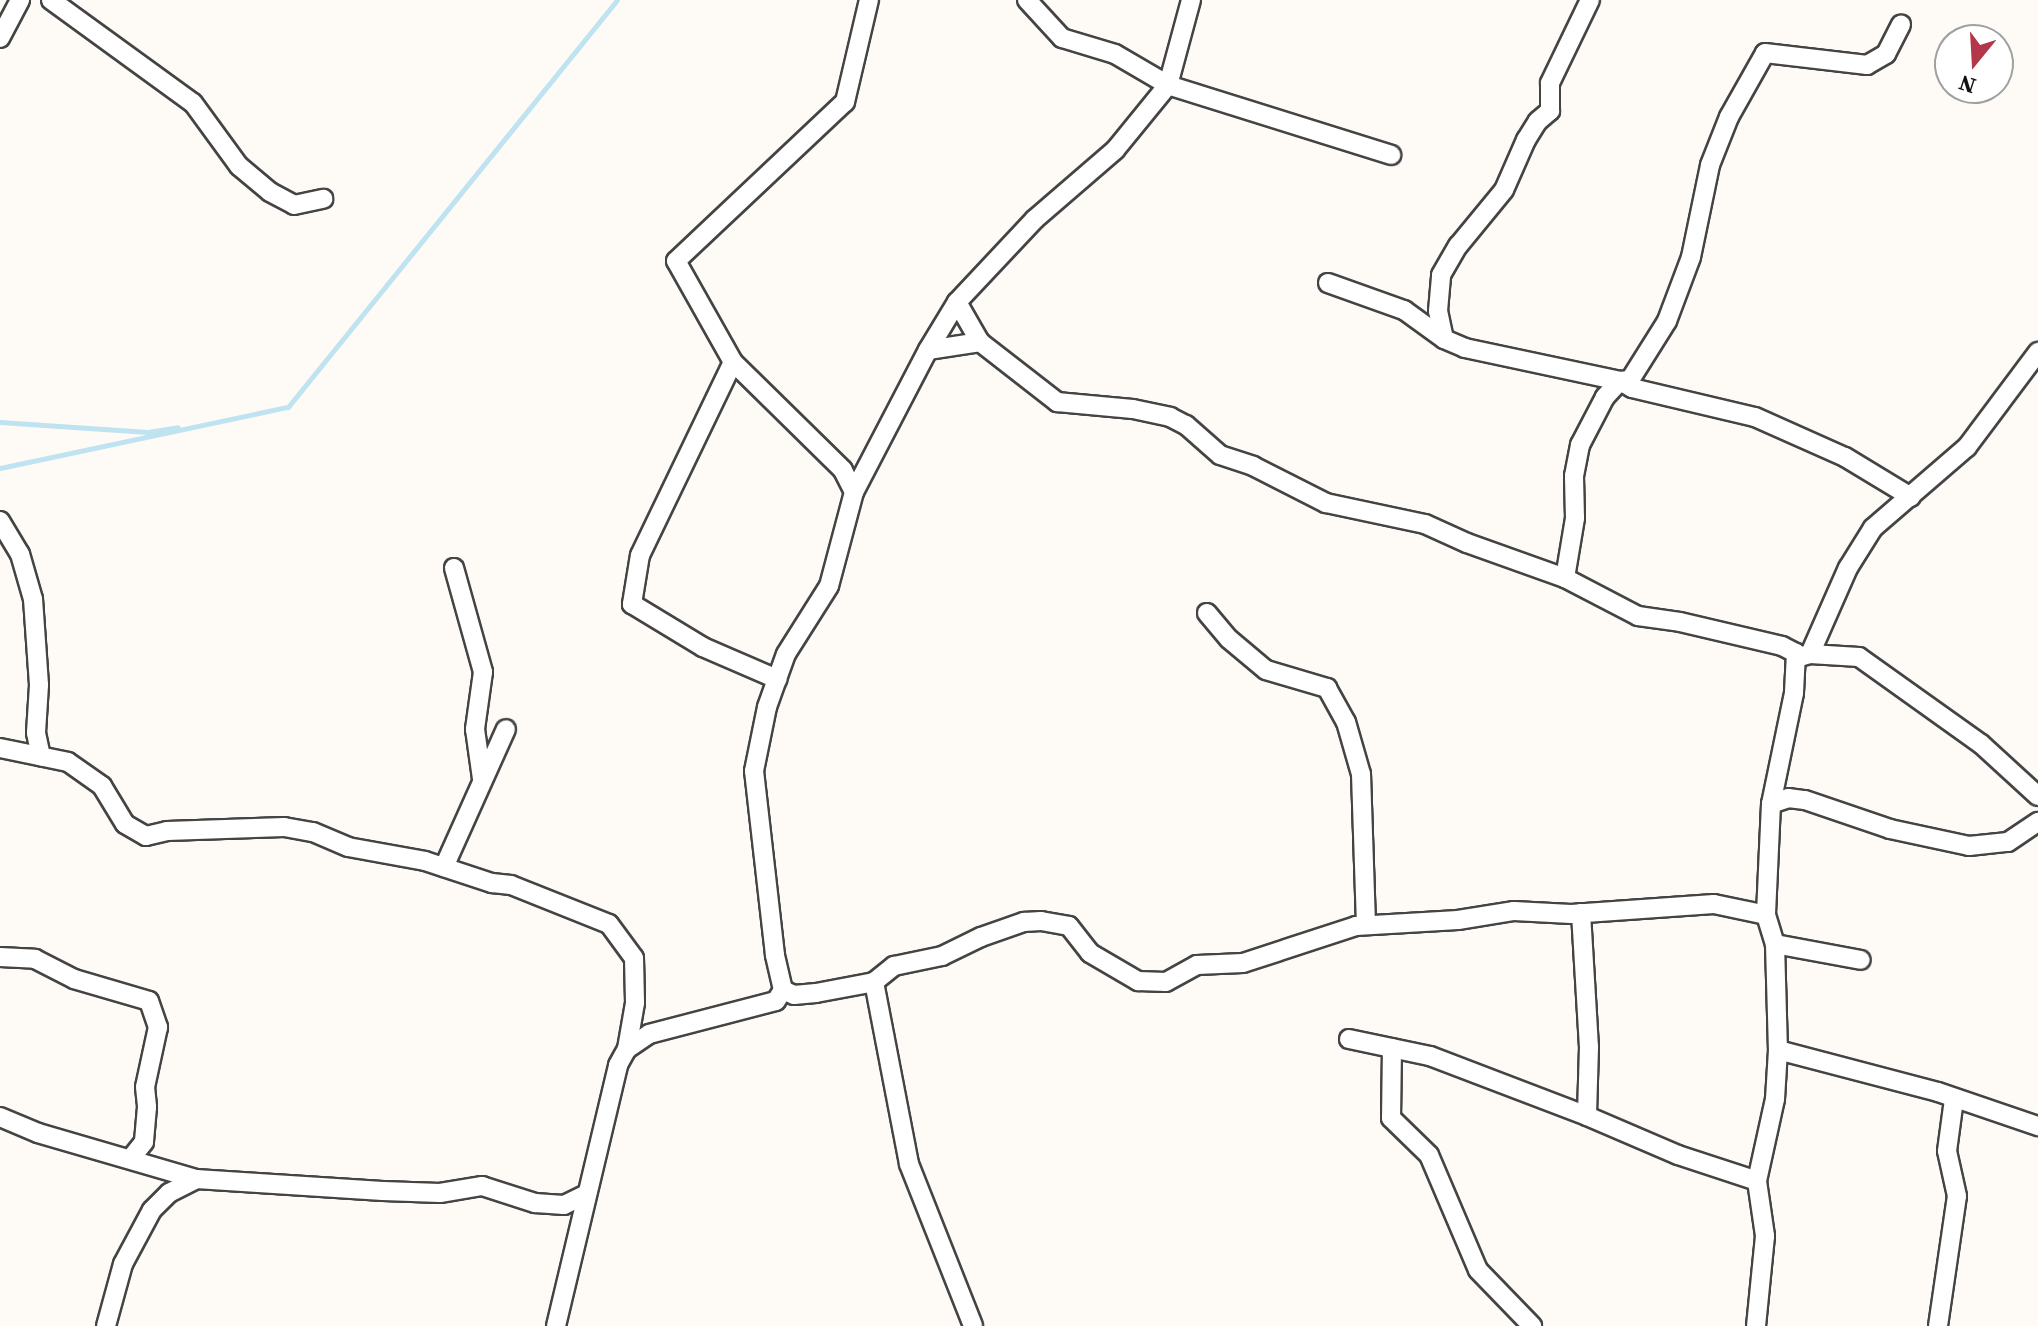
<!DOCTYPE html>
<style>
body{margin:0}
#map{position:relative;width:2038px;height:1326px;overflow:hidden;background:#fefbf6;font-family:"Source Serif 4",serif}
div>[style]{position:absolute}
.stream>*{height:5px;margin:-2.5px;padding:0 2.5px;transform-origin:2.5px;border-radius:2.5px;background:#bfe3f1}
.roads{filter:drop-shadow(2px 0 #444) drop-shadow(-2px 0 #444) drop-shadow(0 2px #444) drop-shadow(0 -2px #444)}
.minor>*{height:18px;margin:-9px;padding:0 9px;transform-origin:9px;border-radius:9px;background:#fff}
span{translate:-50% -50%;white-space:nowrap;text-align:center;line-height:1.15;-webkit-text-stroke:8px #fff;paint-order:stroke}
.north{position:absolute;left:1934px;top:24px;width:80px;height:80px;box-sizing:border-box;background:#fff;border:2px solid #a0a0a0;border-radius:50%;rotate:198deg;font-size:22px;font-weight:700;line-height:32px;text-align:center;color:#111}
.north::after{content:'';display:block;margin:auto;width:28px;height:36px;background:#b33649;clip-path:polygon(50% 0,100% 100%,50% 72%,0 100%)}
</style>
<div id="map">
<div class="stream">
<div style="left:0;top:422px;width:148px;rotate:3.9deg"></div>
<div style="left:148px;top:432px;width:30px;rotate:-9deg"></div>
<div style="left:0;top:468px;width:294px;rotate:-12deg"></div>
<div style="left:288px;top:407px;width:523px;rotate:-51.05deg"></div>
</div>
<div class="roads">
<div class="minor">
<div style="left:51px;top:0;width:175px;rotate:36deg"></div>
<div style="left:193px;top:103px;width:78px;rotate:53.9deg"></div>
<div style="left:239px;top:166px;width:40px;rotate:40deg"></div>
<div style="left:270px;top:192px;width:27px;rotate:28deg"></div>
<div style="left:294px;top:205px;width:30px;rotate:-12deg"></div>
<div style="left:1027px;top:0;width:52px;rotate:47.4deg"></div>
<div style="left:1062px;top:38px;width:55px;rotate:16.8deg"></div>
<div style="left:1115px;top:54px;width:61px;rotate:30.3deg"></div>
<div style="left:1168px;top:85px;width:234px;rotate:17.4deg"></div>
<div style="left:1191px;top:0;width:88px;rotate:105.1deg"></div>
<div style="left:1168px;top:85px;width:84px;rotate:129.2deg"></div>
<div style="left:1115px;top:150px;width:106px;rotate:139.2deg"></div>
<div style="left:1035px;top:219px;width:114px;rotate:133.2deg"></div>
<div style="left:957px;top:302px;width:46px;rotate:60.1deg"></div>
<div style="left:980px;top:342px;width:98px;rotate:37.9deg"></div>
<div style="left:1057px;top:402px;width:76px;rotate:5.3deg"></div>
<div style="left:1133px;top:409px;width:38px;rotate:12deg"></div>
<div style="left:1170px;top:417px;width:18px;rotate:27deg"></div>
<div style="left:1186px;top:425px;width:45px;rotate:41.4deg"></div>
<div style="left:1220px;top:455px;width:35px;rotate:18deg"></div>
<div style="left:1253px;top:466px;width:82px;rotate:26.9deg"></div>
<div style="left:1326px;top:503px;width:101px;rotate:12deg"></div>
<div style="left:1425px;top:524px;width:46px;rotate:24.3deg"></div>
<div style="left:1467px;top:543px;width:104px;rotate:19.7deg"></div>
<div style="left:1565px;top:578px;width:82px;rotate:27.5deg"></div>
<div style="left:1638px;top:616px;width:42px;rotate:8.1deg"></div>
<div style="left:1680px;top:622px;width:105px;rotate:13.2deg"></div>
<div style="left:1782px;top:646px;width:16px;rotate:27deg"></div>
<div style="left:1796px;top:653px;width:40px;rotate:92.9deg"></div>
<div style="left:1794px;top:693px;width:113px;rotate:101.7deg"></div>
<div style="left:1771px;top:804px;width:111px;rotate:92.6deg"></div>
<div style="left:1766px;top:915px;width:30px;rotate:73deg"></div>
<div style="left:1775px;top:944px;width:106px;rotate:88.4deg"></div>
<div style="left:1778px;top:1050px;width:49px;rotate:93.5deg"></div>
<div style="left:1775px;top:1099px;width:84px;rotate:102.4deg"></div>
<div style="left:1757px;top:1181px;width:56px;rotate:81.7deg"></div>
<div style="left:1765px;top:1236px;width:90px;rotate:95.7deg"></div>
<div style="left:0;top:38px;width:43px;rotate:-62.2deg"></div>
<div style="left:1328px;top:283px;width:81px;rotate:19.6deg"></div>
<div style="left:1404px;top:310px;width:49px;rotate:35.9deg"></div>
<div style="left:1444px;top:339px;width:23px;rotate:23deg"></div>
<div style="left:1465px;top:348px;width:158px;rotate:12deg"></div>
<div style="left:1620px;top:381px;width:14px;rotate:30deg"></div>
<div style="left:1632px;top:388px;width:126px;rotate:13.3deg"></div>
<div style="left:1755px;top:417px;width:98px;rotate:24deg"></div>
<div style="left:1845px;top:457px;width:77px;rotate:31.2deg"></div>
<div style="left:1444px;top:339px;width:29px;rotate:-102deg"></div>
<div style="left:1438px;top:311px;width:36px;rotate:-85deg"></div>
<div style="left:1441px;top:275px;width:34px;rotate:-60deg"></div>
<div style="left:1458px;top:246px;width:72px;rotate:-50.6deg"></div>
<div style="left:1504px;top:190px;width:55px;rotate:-66.3deg"></div>
<div style="left:1526px;top:140px;width:22px;rotate:-58deg"></div>
<div style="left:1538px;top:121px;width:16px;rotate:-40deg"></div>
<div style="left:1550px;top:111px;width:28px;rotate:-90deg"></div>
<div style="left:1550px;top:83px;width:92px;rotate:-64.3deg"></div>
<div style="left:928px;top:350px;width:53px;rotate:-8.7deg"></div>
<div style="left:733px;top:362px;width:214px;rotate:115.7deg"></div>
<div style="left:640px;top:555px;width:50px;rotate:99.3deg"></div>
<div style="left:632px;top:604px;width:83px;rotate:31.2deg"></div>
<div style="left:703px;top:647px;width:81px;rotate:23.4deg"></div>
<div style="left:854px;top:492px;width:160px;rotate:-62.5deg"></div>
<div style="left:928px;top:350px;width:56px;rotate:-58.9deg"></div>
<div style="left:0;top:521px;width:39px;rotate:59deg"></div>
<div style="left:20px;top:554px;width:47px;rotate:73.9deg"></div>
<div style="left:33px;top:599px;width:86px;rotate:86deg"></div>
<div style="left:39px;top:685px;width:48px;rotate:93.6deg"></div>
<div style="left:36px;top:733px;width:24px;rotate:78deg"></div>
<div style="left:454px;top:568px;width:108px;rotate:74.4deg"></div>
<div style="left:483px;top:672px;width:58px;rotate:98deg"></div>
<div style="left:475px;top:729px;width:50px;rotate:82deg"></div>
<div style="left:1565px;top:578px;width:61px;rotate:-80.5deg"></div>
<div style="left:1575px;top:518px;width:42px;rotate:-91.4deg"></div>
<div style="left:1574px;top:476px;width:32px;rotate:-79deg"></div>
<div style="left:1580px;top:445px;width:54px;rotate:-62.5deg"></div>
<div style="left:1605px;top:397px;width:22px;rotate:-47deg"></div>
<div style="left:1620px;top:381px;width:10px;rotate:-6deg"></div>
<div style="left:1630px;top:380px;width:70px;rotate:-57.9deg"></div>
<div style="left:1667px;top:321px;width:68px;rotate:-69.4deg"></div>
<div style="left:1691px;top:257px;width:94px;rotate:-78.3deg"></div>
<div style="left:1710px;top:165px;width:52px;rotate:-68.4deg"></div>
<div style="left:1729px;top:117px;width:73px;rotate:-60.6deg"></div>
<div style="left:1765px;top:53px;width:103px;rotate:6.7deg"></div>
<div style="left:1867px;top:65px;width:22px;rotate:-30deg"></div>
<div style="left:1886px;top:54px;width:33px;rotate:-63deg"></div>
<div style="left:1207px;top:613px;width:34px;rotate:50deg"></div>
<div style="left:1229px;top:639px;width:48px;rotate:40deg"></div>
<div style="left:1266px;top:670px;width:64px;rotate:16.4deg"></div>
<div style="left:1327px;top:688px;width:39px;rotate:61deg"></div>
<div style="left:1346px;top:722px;width:54px;rotate:73.9deg"></div>
<div style="left:1361px;top:774px;width:151px;rotate:88.1deg"></div>
<div style="left:1810px;top:654px;width:49px;rotate:3.5deg"></div>
<div style="left:1859px;top:657px;width:150px;rotate:35.5deg"></div>
<div style="left:1981px;top:744px;width:77px;rotate:42.4deg"></div>
<div style="left:1796px;top:658px;width:15px;rotate:-16deg"></div>
<div style="left:1810px;top:654px;width:94px;rotate:-66.2deg"></div>
<div style="left:1848px;top:568px;width:47px;rotate:-58deg"></div>
<div style="left:1873px;top:528px;width:124px;rotate:-40.8deg"></div>
<div style="left:1967px;top:447px;width:119px;rotate:-53.2deg"></div>
<div style="left:0;top:748px;width:69px;rotate:11.6deg"></div>
<div style="left:68px;top:762px;width:42px;rotate:35.2deg"></div>
<div style="left:102px;top:786px;width:44px;rotate:58.8deg"></div>
<div style="left:125px;top:824px;width:24px;rotate:30deg"></div>
<div style="left:146px;top:836px;width:22px;rotate:-13deg"></div>
<div style="left:167px;top:831px;width:117px;rotate:-2deg"></div>
<div style="left:284px;top:827px;width:29px;rotate:10deg"></div>
<div style="left:313px;top:832px;width:38px;rotate:23deg"></div>
<div style="left:348px;top:847px;width:78px;rotate:10.3deg"></div>
<div style="left:425px;top:861px;width:71px;rotate:18.2deg"></div>
<div style="left:492px;top:883px;width:19px;rotate:6deg"></div>
<div style="left:511px;top:885px;width:105px;rotate:21.7deg"></div>
<div style="left:609px;top:924px;width:42px;rotate:53.7deg"></div>
<div style="left:634px;top:958px;width:45px;rotate:88.7deg"></div>
<div style="left:635px;top:1003px;width:47px;rotate:99.9deg"></div>
<div style="left:1771px;top:804px;width:18px;rotate:-19deg"></div>
<div style="left:1788px;top:798px;width:17px;rotate:7deg"></div>
<div style="left:1805px;top:800px;width:90px;rotate:18.8deg"></div>
<div style="left:1890px;top:829px;width:81px;rotate:12.1deg"></div>
<div style="left:1969px;top:846px;width:39px;rotate:-6deg"></div>
<div style="left:2008px;top:842px;width:36px;rotate:-34deg"></div>
<div style="left:444px;top:867px;width:151px;rotate:-65.8deg"></div>
<div style="left:1581px;top:913px;width:134px;rotate:86.6deg"></div>
<div style="left:1589px;top:1047px;width:69px;rotate:91.7deg"></div>
<div style="left:1775px;top:944px;width:87px;rotate:10.5deg"></div>
<div style="left:0;top:957px;width:35px;rotate:3deg"></div>
<div style="left:35px;top:959px;width:44px;rotate:27.1deg"></div>
<div style="left:74px;top:979px;width:78px;rotate:16.3deg"></div>
<div style="left:149px;top:1001px;width:28px;rotate:71deg"></div>
<div style="left:158px;top:1027px;width:61px;rotate:102.2deg"></div>
<div style="left:145px;top:1087px;width:20px;rotate:84deg"></div>
<div style="left:147px;top:1107px;width:35px;rotate:95deg"></div>
<div style="left:144px;top:1142px;width:21px;rotate:129deg"></div>
<div style="left:874px;top:982px;width:185px;rotate:79.1deg"></div>
<div style="left:909px;top:1164px;width:174px;rotate:68.4deg"></div>
<div style="left:783px;top:990px;width:12px;rotate:24deg"></div>
<div style="left:794px;top:995px;width:22px;rotate:-5deg"></div>
<div style="left:816px;top:993px;width:59px;rotate:-10.7deg"></div>
<div style="left:874px;top:982px;width:26px;rotate:-39deg"></div>
<div style="left:894px;top:966px;width:49px;rotate:-11.8deg"></div>
<div style="left:942px;top:956px;width:43px;rotate:-26deg"></div>
<div style="left:981px;top:937px;width:46px;rotate:-19.2deg"></div>
<div style="left:1024px;top:922px;width:17px;rotate:-3deg"></div>
<div style="left:1041px;top:921px;width:28px;rotate:10deg"></div>
<div style="left:1069px;top:926px;width:34px;rotate:52deg"></div>
<div style="left:1090px;top:953px;width:56px;rotate:30.3deg"></div>
<div style="left:1138px;top:981px;width:28px;rotate:2deg"></div>
<div style="left:1166px;top:982px;width:35px;rotate:-29deg"></div>
<div style="left:1197px;top:965px;width:46px;rotate:-2.5deg"></div>
<div style="left:1243px;top:963px;width:119px;rotate:-18.1deg"></div>
<div style="left:1356px;top:926px;width:102px;rotate:-3.4deg"></div>
<div style="left:1458px;top:920px;width:57px;rotate:-9.1deg"></div>
<div style="left:1514px;top:911px;width:57px;rotate:3deg"></div>
<div style="left:1571px;top:914px;width:143px;rotate:-4deg"></div>
<div style="left:1714px;top:904px;width:53px;rotate:11.9deg"></div>
<div style="left:1349px;top:1039px;width:83px;rotate:11.9deg"></div>
<div style="left:1430px;top:1056px;width:168px;rotate:20.9deg"></div>
<div style="left:1587px;top:1116px;width:99px;rotate:23.2deg"></div>
<div style="left:1678px;top:1155px;width:83px;rotate:18.2deg"></div>
<div style="left:1392px;top:1048px;width:70px;rotate:90.8deg"></div>
<div style="left:1391px;top:1118px;width:53px;rotate:44.2deg"></div>
<div style="left:1429px;top:1155px;width:125px;rotate:66.9deg"></div>
<div style="left:1478px;top:1270px;width:78px;rotate:46deg"></div>
<div style="left:1778px;top:1050px;width:165px;rotate:14.7deg"></div>
<div style="left:1938px;top:1092px;width:106px;rotate:18.8deg"></div>
<div style="left:0;top:1117px;width:41px;rotate:22.8deg"></div>
<div style="left:38px;top:1133px;width:165px;rotate:16.2deg"></div>
<div style="left:106px;top:1326px;width:64px;rotate:-74.7deg"></div>
<div style="left:123px;top:1264px;width:61px;rotate:-61.8deg"></div>
<div style="left:152px;top:1210px;width:24px;rotate:-45deg"></div>
<div style="left:169px;top:1193px;width:30px;rotate:-27deg"></div>
<div style="left:196px;top:1179px;width:187px;rotate:3.7deg"></div>
<div style="left:383px;top:1191px;width:57px;rotate:2deg"></div>
<div style="left:440px;top:1193px;width:43px;rotate:-9.5deg"></div>
<div style="left:482px;top:1186px;width:56px;rotate:17.8deg"></div>
<div style="left:535px;top:1203px;width:29px;rotate:4deg"></div>
<div style="left:564px;top:1205px;width:25px;rotate:-26deg"></div>
<div style="left:556px;top:1326px;width:268px;rotate:-76.6deg"></div>
<div style="left:618px;top:1065px;width:18px;rotate:-61deg"></div>
<div style="left:627px;top:1049px;width:27px;rotate:-34deg"></div>
<div style="left:649px;top:1034px;width:131px;rotate:-14.6deg"></div>
<div style="left:776px;top:1001px;width:13px;rotate:-58deg"></div>
<div style="left:783px;top:990px;width:36px;rotate:-103deg"></div>
<div style="left:775px;top:955px;width:185px;rotate:-96.5deg"></div>
<div style="left:754px;top:771px;width:65px;rotate:-78.5deg"></div>
<div style="left:767px;top:707px;width:56px;rotate:-70.3deg"></div>
<div style="left:786px;top:654px;width:80px;rotate:-57.7deg"></div>
<div style="left:829px;top:586px;width:97px;rotate:-75.1deg"></div>
<div style="left:854px;top:492px;width:25px;rotate:-117deg"></div>
<div style="left:843px;top:470px;width:154px;rotate:-135.5deg"></div>
<div style="left:733px;top:362px;width:116px;rotate:-119.4deg"></div>
<div style="left:676px;top:261px;width:232px;rotate:-43.3deg"></div>
<div style="left:845px;top:102px;width:105px;rotate:-76.8deg"></div>
<div style="left:1938px;top:1326px;width:131px;rotate:-81.7deg"></div>
<div style="left:1957px;top:1196px;width:46px;rotate:-102.5deg"></div>
<div style="left:1947px;top:1151px;width:52px;rotate:-82.3deg"></div>
</div>
</div>
<div class="north">N</div>
</div>
